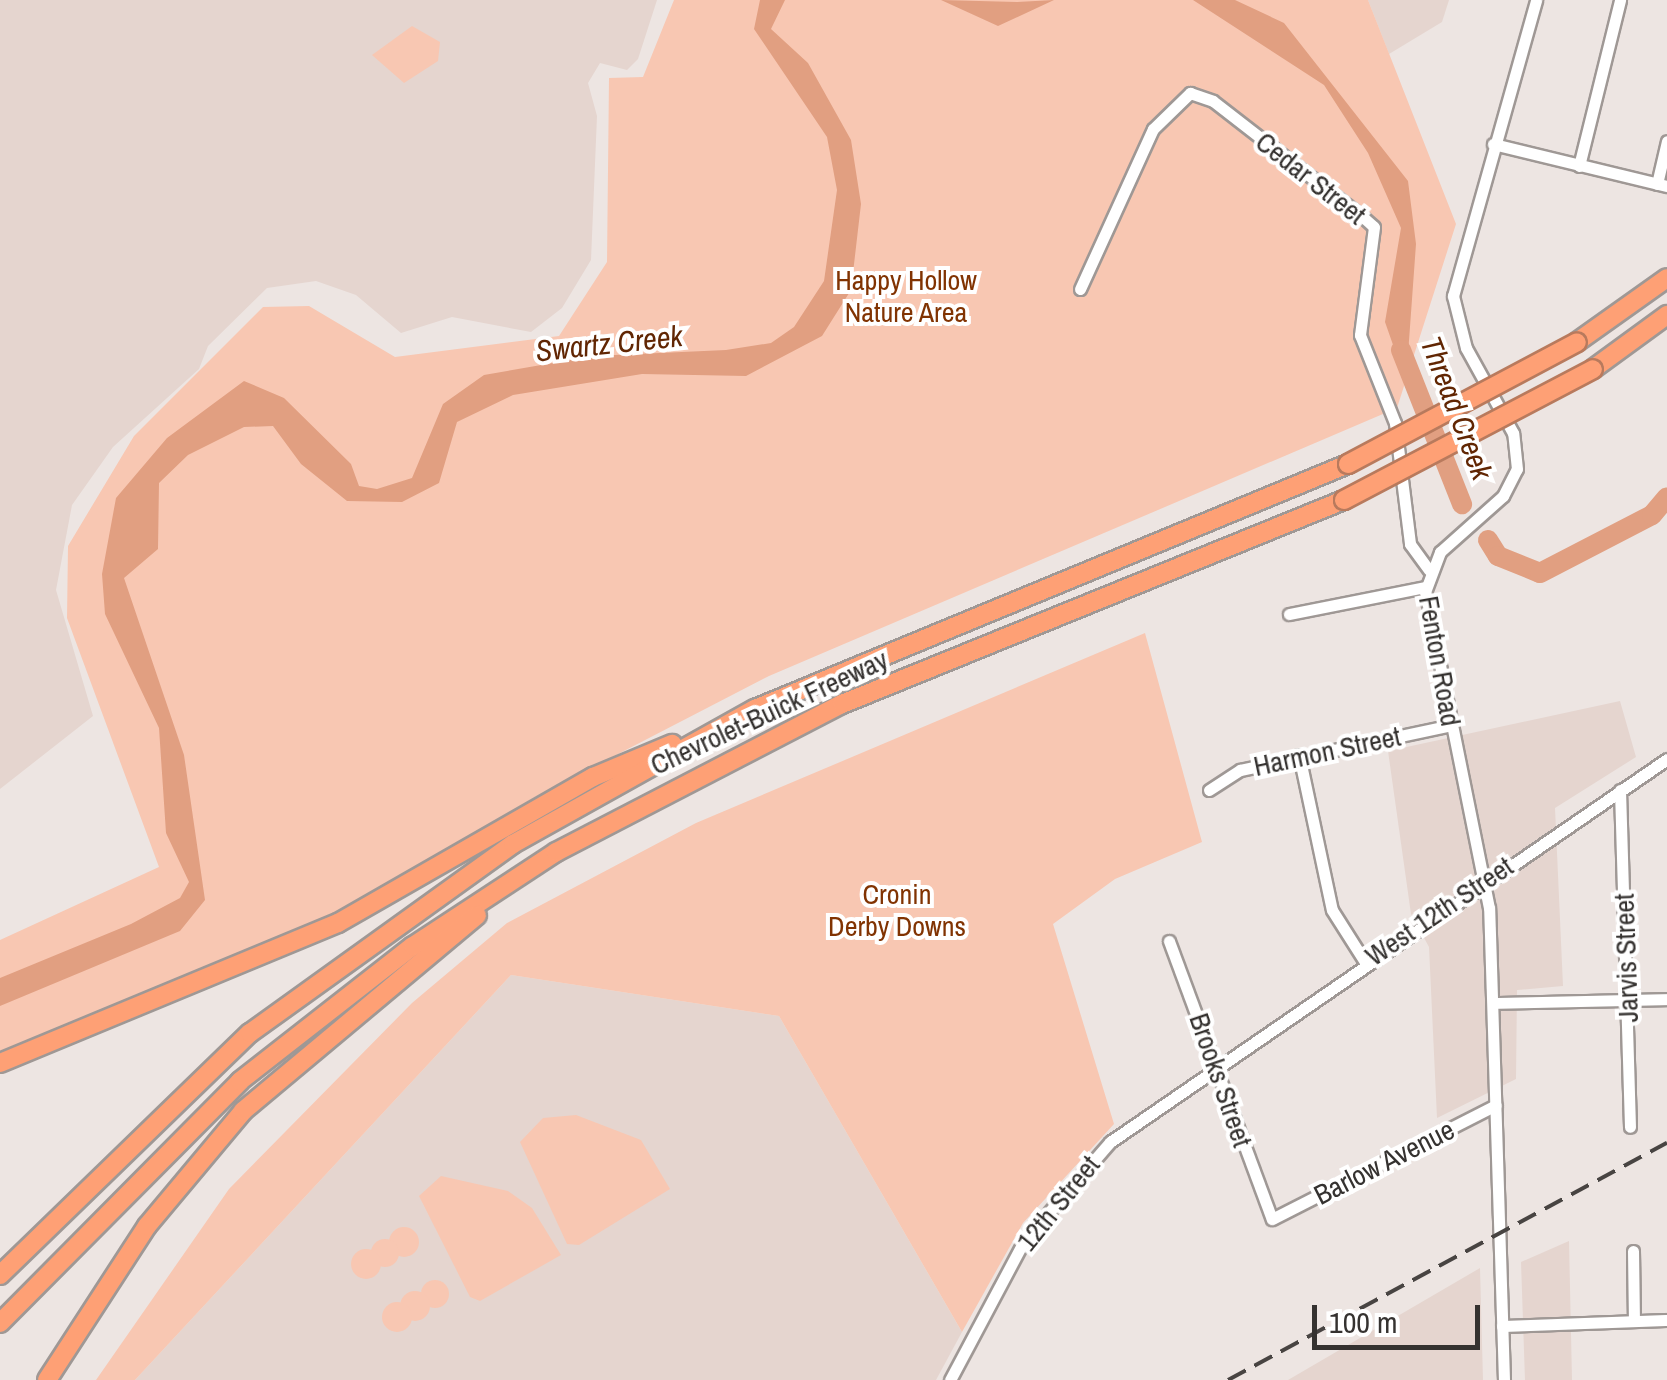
<!DOCTYPE html>
<style>
body{margin:0}
#map{position:relative;width:1667px;height:1380px;overflow:hidden;background:#ede5e2;font-family:"Archivo Narrow",sans-serif}
div>[style]{position:absolute}
.built>*{inset:0;background:#e5d5cf}
.green>*{inset:0;background:#f8c7b2}
.round{border-radius:50%}
.water>*{inset:0;background:#e19f81}
.river>*{height:20px;margin:-10px;padding:0 10px;transform-origin:10px;border-radius:10px;background:#e19f81}
.roads{filter:drop-shadow(2px 0 #9f9895) drop-shadow(-2px 0 #9f9895) drop-shadow(0 2px #9f9895) drop-shadow(0 -2px #9f9895)}
.minor>*{height:11px;margin:-5.5px;padding:0 5.5px;transform-origin:5.5px;border-radius:5.5px;background:#fff}
.highway>*{height:18px;margin:-9px;padding:0 9px;transform-origin:9px;border-radius:9px;background:#fea075}
.rail>*{height:4px;margin-top:-2px;transform-origin:0;background:repeating-linear-gradient(90deg,#484442 0 20px,transparent 0 30px)}
.bridges{filter:drop-shadow(2px 0 #b87a5d) drop-shadow(-2px 0 #b87a5d) drop-shadow(0 2px #b87a5d) drop-shadow(0 -2px #b87a5d)}
.highway-bridge>*{height:18px;margin:-9px;padding:0 9px;transform-origin:9px;border-radius:9px;background:#fea075}
span{translate:-50% -50%;white-space:nowrap;text-align:center;line-height:1.15;-webkit-text-stroke:8px #fff;paint-order:stroke}
.street-label{font-size:28px;color:#353230}
.park-label{font-size:28px;color:#813302}
.water-label{font-size:30px;color:#612603;font-style:italic}
.scale{position:absolute;left:1312px;top:1305px;width:168px;height:45px;box-sizing:border-box;border:5px solid #353230;border-top:0;padding-left:12px;font-size:30px;line-height:35px;white-space:nowrap;color:#353230;-webkit-text-stroke:8px #fff;paint-order:stroke}
</style>
<div id="map">
<div class="built">
<div style="clip-path:polygon(0 0,657px 0,638px 59px,627px 70px,600px 63px,588px 83px,597px 116px,591px 260px,562px 308px,531px 332px,452px 317px,401px 333px,356px 295px,316px 281px,267px 288px,208px 346px,199px 369px,113px 447px,72px 505px,56px 590px,93px 716px,0 789px)"></div>
<div style="clip-path:polygon(1368px 0,1449px 0,1442px 22px,1389px 54px)"></div>
<div style="clip-path:polygon(1620px 701px,1636px 757px,1555px 808px,1563px 986px,1517px 990px,1516px 1079px,1437px 1118px,1429px 947px,1411px 914px,1388px 751px)"></div>
<div style="clip-path:polygon(511px 975px,779px 1016px,962px 1332px,936px 1380px,135px 1380px)"></div>
<div style="clip-path:polygon(1569px 1241px,1572px 1380px,1525px 1380px,1521px 1262px)"></div>
<div style="clip-path:polygon(1480px 1268px,1483px 1380px,1288px 1380px)"></div>
</div>
<div class="green">
<div style="clip-path:polygon(674px 0,1368px 0,1456px 224px,1397px 408px,769px 676px,535px 797px,333px 916px,0 1051px,0 940px,159px 867px,67px 618px,68px 546px,134px 436px,263px 307px,309px 306px,395px 357px,559px 336px,607px 262px,609px 78px,643px 77px)"></div>
<div style="clip-path:polygon(412px 26px,440px 42px,438px 61px,404px 83px,372px 55px)"></div>
<div style="clip-path:polygon(1145px 633px,1202px 842px,1115px 879px,1053px 924px,1114px 1124px,1023px 1223px,962px 1332px,779px 1016px,511px 975px,135px 1380px,96px 1380px,229px 1189px,412px 1003px,507px 923px,696px 823px)"></div>
<div style="clip-path:polygon(576px 1115px,641px 1140px,670px 1189px,579px 1245px,567px 1244px,520px 1142px,543px 1118px)"></div>
<div style="clip-path:polygon(441px 1176px,508px 1191px,532px 1208px,561px 1255px,480px 1301px,470px 1297px,419px 1196px)"></div>
<div class="round" style="left:389px;top:1227px;width:30px;height:30px"></div>
<div class="round" style="left:371px;top:1239px;width:28px;height:28px"></div>
<div class="round" style="left:351px;top:1249px;width:30px;height:30px"></div>
<div class="round" style="left:421px;top:1280px;width:28px;height:28px"></div>
<div class="round" style="left:400px;top:1291px;width:30px;height:30px"></div>
<div class="round" style="left:382px;top:1302px;width:30px;height:30px"></div>
</div>
<div class="water">
<div style="clip-path:polygon(760px 0,785px 0,771px 29px,808px 63px,851px 140px,861px 204px,851px 290px,822px 336px,746px 376px,642px 374px,513px 395px,457px 422px,439px 483px,402px 502px,347px 501px,301px 464px,273px 426px,244px 427px,188px 455px,159px 483px,158px 549px,124px 578px,184px 755px,205px 900px,180px 931px,0 1006px,0 978px,131px 924px,180px 898px,189px 882px,166px 833px,159px 728px,105px 614px,102px 574px,116px 498px,167px 438px,244px 381px,284px 398px,351px 464px,359px 486px,377px 489px,412px 478px,443px 404px,484px 375px,593px 356px,726px 350px,771px 343px,794px 327px,824px 281px,837px 190px,827px 137px,754px 29px)"></div>
<div style="clip-path:polygon(941px 0,1017px 2px,1054px 0,998px 26px)"></div>
<div style="clip-path:polygon(1193px 0,1235px 0,1284px 23px,1408px 181px,1416px 244px,1406px 382px,1385px 322px,1401px 228px,1368px 153px,1324px 85px)"></div>
</div>
<div class="river">
<div style="left:1401px;top:350px;width:166px;rotate:68.4deg"></div>
<div style="left:1488px;top:540px;width:19px;rotate:58deg"></div>
<div style="left:1498px;top:556px;width:45px;rotate:22deg"></div>
<div style="left:1540px;top:573px;width:126px;rotate:-27.4deg"></div>
<div style="left:1652px;top:515px;width:23px;rotate:-50deg"></div>
</div>
<div class="roads">
<div class="minor">
<div style="left:1493px;top:144px;width:179px;rotate:13.6deg"></div>
<div style="left:1579px;top:166px;width:171px;rotate:-76.1deg"></div>
<div style="left:1657px;top:184px;width:44px;rotate:-76.9deg"></div>
<div style="left:1080px;top:289px;width:176px;rotate:-65.5deg"></div>
<div style="left:1153px;top:129px;width:52px;rotate:-44.2deg"></div>
<div style="left:1190px;top:93px;width:24px;rotate:19deg"></div>
<div style="left:1213px;top:101px;width:191px;rotate:37.8deg"></div>
<div style="left:1364px;top:218px;width:13px;rotate:42deg"></div>
<div style="left:1374px;top:227px;width:109px;rotate:97.4deg"></div>
<div style="left:1360px;top:335px;width:95px;rotate:68.3deg"></div>
<div style="left:1395px;top:423px;width:122px;rotate:82.9deg"></div>
<div style="left:1410px;top:544px;width:32px;rotate:54deg"></div>
<div style="left:1289px;top:614px;width:139px;rotate:-11.2deg"></div>
<div style="left:1299px;top:755px;width:158px;rotate:78deg"></div>
<div style="left:1332px;top:910px;width:62px;rotate:57.6deg"></div>
<div style="left:1209px;top:790px;width:37px;rotate:-33deg"></div>
<div style="left:1240px;top:770px;width:216px;rotate:-12deg"></div>
<div style="left:1620px;top:790px;width:337px;rotate:88.3deg"></div>
<div style="left:1169px;top:941px;width:296px;rotate:69.7deg"></div>
<div style="left:1272px;top:1219px;width:251px;rotate:-27deg"></div>
<div style="left:1493px;top:1003px;width:174px;rotate:-1.3deg"></div>
<div style="left:1633px;top:1251px;width:70px;rotate:89.2deg"></div>
<div style="left:1502px;top:1326px;width:165px;rotate:-2.1deg"></div>
<div style="left:950px;top:1380px;width:157px;rotate:-62deg"></div>
<div style="left:1024px;top:1241px;width:131px;rotate:-49deg"></div>
<div style="left:1110px;top:1142px;width:676px;rotate:-34.51deg"></div>
<div style="left:1504px;top:1380px;width:472px;rotate:-91.8deg"></div>
<div style="left:1489px;top:908px;width:322px;rotate:-101.4deg"></div>
<div style="left:1425px;top:592px;width:43px;rotate:-69.4deg"></div>
<div style="left:1440px;top:552px;width:84px;rotate:-41.6deg"></div>
<div style="left:1503px;top:496px;width:30px;rotate:-63deg"></div>
<div style="left:1517px;top:469px;width:36px;rotate:-96deg"></div>
<div style="left:1513px;top:433px;width:97px;rotate:-118.9deg"></div>
<div style="left:1466px;top:348px;width:54px;rotate:-104deg"></div>
<div style="left:1453px;top:296px;width:307px;rotate:-74.3deg"></div>
</div>
<div class="highway">
<div style="left:1577px;top:342px;width:110px;rotate:-35.4deg"></div>
<div style="left:1593px;top:369px;width:92px;rotate:-36.1deg"></div>
<div style="left:0;top:1063px;width:366px;rotate:-22.5deg"></div>
<div style="left:338px;top:923px;width:294px;rotate:-29.8deg"></div>
<div style="left:593px;top:777px;width:86px;rotate:-22.7deg"></div>
<div style="left:0;top:1275px;width:348px;rotate:-44.1deg"></div>
<div style="left:250px;top:1033px;width:324px;rotate:-35.7deg"></div>
<div style="left:513px;top:844px;width:277px;rotate:-29.2deg"></div>
<div style="left:755px;top:709px;width:642px;rotate:-22.45deg"></div>
<div style="left:0;top:1323px;width:341px;rotate:-45.2deg"></div>
<div style="left:240px;top:1081px;width:219px;rotate:-38deg"></div>
<div style="left:413px;top:946px;width:171px;rotate:-33.3deg"></div>
<div style="left:556px;top:852px;width:322px;rotate:-27.4deg"></div>
<div style="left:842px;top:704px;width:542px;rotate:-22.12deg"></div>
<div style="left:47px;top:1380px;width:184px;rotate:-57deg"></div>
<div style="left:147px;top:1226px;width:150px;rotate:-50.1deg"></div>
<div style="left:243px;top:1111px;width:305px;rotate:-39.9deg"></div>
</div>
</div>
<div class="rail">
<div style="left:1228px;top:1380px;width:499px;rotate:-28.4deg"></div>
</div>
<div class="bridges">
<div class="highway-bridge">
<div style="left:1348px;top:464px;width:259px;rotate:-28deg"></div>
<div style="left:1344px;top:500px;width:281px;rotate:-27.7deg"></div>
</div>
</div>
<div class="street-label">
<span style="left:1311px;top:178px;rotate:38deg">Cedar Street</span>
<span style="left:1440px;top:661px;rotate:80deg">Fenton Road</span>
<span style="left:769px;top:712px;rotate:-25deg">Chevrolet-Buick Freeway</span>
<span style="left:1327px;top:751px;rotate:-12deg">Harmon Street</span>
<span style="left:1439px;top:911px;rotate:-34deg">West 12th Street</span>
<span style="left:1626px;top:958px;rotate:-92deg">Jarvis Street</span>
<span style="left:1221px;top:1080px;rotate:71deg">Brooks Street</span>
<span style="left:1384px;top:1162px;rotate:-27deg">Barlow Avenue</span>
<span style="left:1058px;top:1203px;rotate:-51deg">12th Street</span>
</div>
<div class="park-label">
<span style="left:906px;top:296px">Happy Hollow<br>Nature Area</span>
<span style="left:897px;top:910px">Cronin<br>Derby Downs</span>
</div>
<div class="water-label">
<span style="left:609px;top:343px;rotate:-6deg">Swartz Creek</span>
<span style="left:1457px;top:408px;rotate:69deg">Thread Creek</span>
</div>
<div class="scale">100 m</div>
</div>
